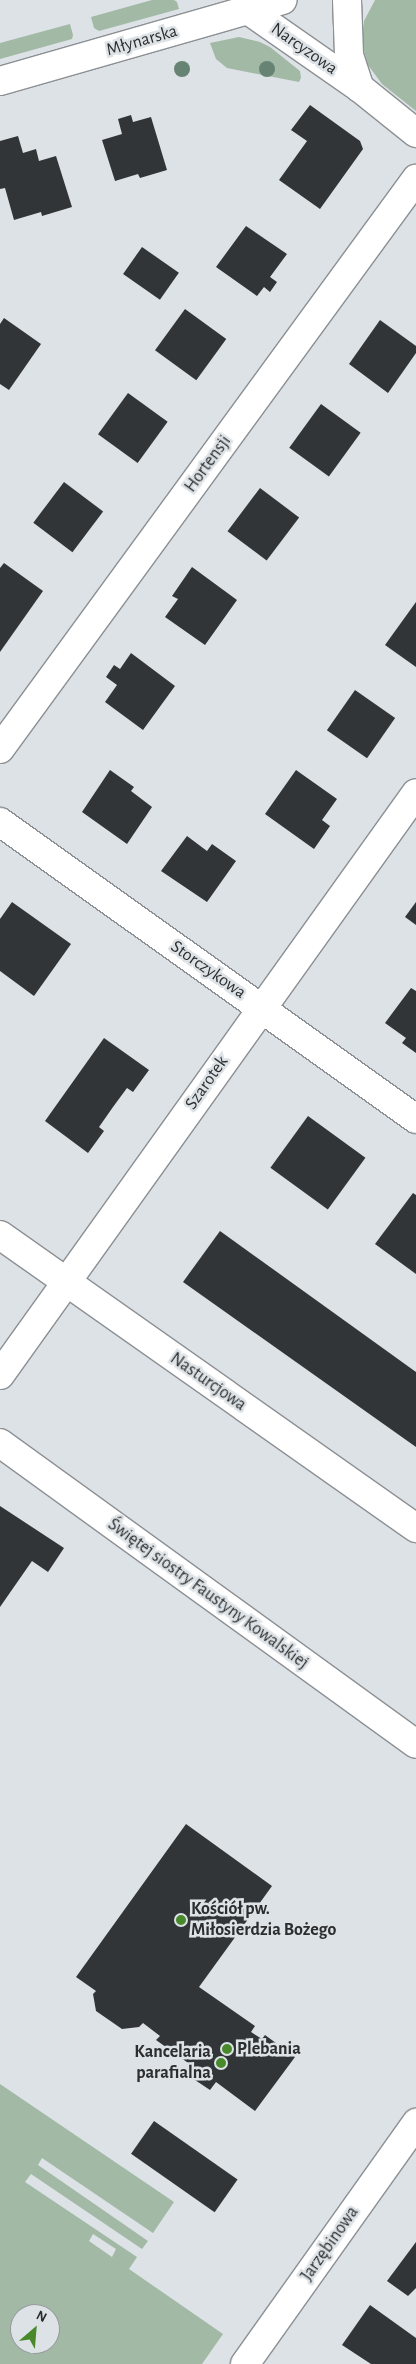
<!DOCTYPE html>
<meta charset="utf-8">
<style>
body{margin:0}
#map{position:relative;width:416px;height:2364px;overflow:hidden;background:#dde2e6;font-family:"Alegreya Sans",sans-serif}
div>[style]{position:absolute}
.green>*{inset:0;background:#a2b9a6}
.building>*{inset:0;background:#313538;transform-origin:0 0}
.roads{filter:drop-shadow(1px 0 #8c9094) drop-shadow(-1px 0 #8c9094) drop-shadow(0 1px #8c9094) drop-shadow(0 -1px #8c9094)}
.minor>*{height:28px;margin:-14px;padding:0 14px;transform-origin:14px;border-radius:14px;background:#fff}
.trees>*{width:16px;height:16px;margin:-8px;border-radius:50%;background:#668374}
.dots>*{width:14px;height:14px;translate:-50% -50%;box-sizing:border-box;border:2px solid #dde2e6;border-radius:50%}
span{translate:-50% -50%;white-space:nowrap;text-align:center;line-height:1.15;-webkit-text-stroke:5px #dde2e6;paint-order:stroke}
.street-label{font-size:18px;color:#2b2d2e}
.poi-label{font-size:18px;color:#2b2d2e;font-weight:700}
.left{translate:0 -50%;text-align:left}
.right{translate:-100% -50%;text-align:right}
.north{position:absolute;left:10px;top:2304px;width:50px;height:50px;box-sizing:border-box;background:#dde2e6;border:1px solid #969a9c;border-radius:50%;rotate:27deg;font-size:14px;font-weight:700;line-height:20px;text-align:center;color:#2b2d2e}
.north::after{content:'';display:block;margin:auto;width:18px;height:22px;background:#48892b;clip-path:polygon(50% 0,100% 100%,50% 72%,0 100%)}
</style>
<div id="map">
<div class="green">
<div style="clip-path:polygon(152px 0,174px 0,177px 2px,179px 9px,99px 31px,94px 28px,91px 17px)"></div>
<div style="clip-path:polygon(375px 0,416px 0,416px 111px,382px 84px,368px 65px,361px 41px,364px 21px)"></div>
<div style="clip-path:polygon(70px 24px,73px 35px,72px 39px,0 59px,0 43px)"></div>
<div style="clip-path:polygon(239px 37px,260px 42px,270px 47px,300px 71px,301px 78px,299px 82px,227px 68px,216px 59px,210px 43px)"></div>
<div style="clip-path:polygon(evenodd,0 2084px,174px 2202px,153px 2233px,42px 2158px,38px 2165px,148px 2241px,142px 2249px,31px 2174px,25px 2182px,137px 2257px,129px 2269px,223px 2334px,202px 2364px,0 2364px,0 2084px,93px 2234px,116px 2249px,112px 2257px,89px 2241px,93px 2234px,0 2084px,20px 2314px,50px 2314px,50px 2344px,20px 2344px,20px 2314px)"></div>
</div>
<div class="building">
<div style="clip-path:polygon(310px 105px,360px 141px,363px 149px,320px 209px,279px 180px,307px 141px,291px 130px)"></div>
<div style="clip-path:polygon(131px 115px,133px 122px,151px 117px,167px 170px,140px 178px,138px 174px,115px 181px,102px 140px,122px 134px,118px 119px)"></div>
<div style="clip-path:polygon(18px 136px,23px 153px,36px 149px,39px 161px,56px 156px,72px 207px,42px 216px,41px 212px,14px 220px,5px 188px,0 189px,0 141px)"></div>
<div style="clip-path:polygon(246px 226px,287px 254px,270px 277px,277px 282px,270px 292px,264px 287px,257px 296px,216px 267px)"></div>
<div style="left:142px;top:247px;width:45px;height:33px;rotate:35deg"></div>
<div style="left:185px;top:309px;width:51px;height:51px;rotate:36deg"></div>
<div style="clip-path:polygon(4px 318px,41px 344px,9px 390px,0 384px,0 324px)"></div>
<div style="clip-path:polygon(380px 320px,416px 346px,416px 353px,388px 393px,349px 364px)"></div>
<div style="left:128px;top:393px;width:49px;height:51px;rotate:36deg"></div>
<div style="left:321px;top:404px;width:49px;height:54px;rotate:36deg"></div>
<div style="left:64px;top:482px;width:49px;height:51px;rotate:37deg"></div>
<div style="left:260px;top:488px;width:49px;height:54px;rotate:37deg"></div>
<div style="clip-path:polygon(4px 563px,43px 591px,0 652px,0 568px)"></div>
<div style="clip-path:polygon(192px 567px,237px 600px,205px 645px,165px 617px,178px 599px,172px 596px)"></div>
<div style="clip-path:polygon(416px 602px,416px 667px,385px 645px)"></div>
<div style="clip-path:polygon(131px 653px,175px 686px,143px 730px,105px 702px,117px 685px,106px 677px,114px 665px,120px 669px)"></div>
<div style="left:355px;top:690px;width:49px;height:49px;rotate:35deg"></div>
<div style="clip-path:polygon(110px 770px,134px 787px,131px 791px,152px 807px,127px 844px,82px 812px)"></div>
<div style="clip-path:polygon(296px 770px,337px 799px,322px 820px,330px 826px,314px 849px,265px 814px)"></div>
<div style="clip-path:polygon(187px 836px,207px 851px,212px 844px,236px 861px,207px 902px,161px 871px)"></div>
<div style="clip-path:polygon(12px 902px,71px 944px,34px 996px,0 971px,0 919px)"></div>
<div style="clip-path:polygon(416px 902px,416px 925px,405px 917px)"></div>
<div style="clip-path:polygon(411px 988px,416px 991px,416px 1053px,402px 1043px,406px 1038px,385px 1023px)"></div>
<div style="clip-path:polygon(104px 1038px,149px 1070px,133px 1092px,127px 1088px,113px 1107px,99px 1127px,104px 1131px,88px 1153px,45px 1121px)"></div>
<div style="left:308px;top:1116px;width:71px;height:64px;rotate:36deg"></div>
<div style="clip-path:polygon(413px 1193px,416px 1195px,416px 1274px,375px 1244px)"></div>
<div style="clip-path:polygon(220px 1231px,416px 1372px,416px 1447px,183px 1282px)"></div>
<div style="clip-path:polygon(0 1506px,64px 1548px,48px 1572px,32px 1561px,0 1607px)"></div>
<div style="clip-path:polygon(186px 1824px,272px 1886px,199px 1987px,255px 2026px,251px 2032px,262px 2039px,265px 2035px,295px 2057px,255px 2111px,216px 2082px,210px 2090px,192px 2078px,198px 2070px,156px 2040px,160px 2036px,143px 2023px,139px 2027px,122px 2029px,96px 2011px,93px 1994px,96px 1991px,76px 1977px)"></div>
<div style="left:154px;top:2121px;width:102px;height:40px;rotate:35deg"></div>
<div style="clip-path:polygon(416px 2242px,416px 2288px,408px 2296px,387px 2281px)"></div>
<div style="clip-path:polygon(370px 2305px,416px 2338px,416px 2364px,371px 2364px,342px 2345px)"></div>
</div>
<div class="roads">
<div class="minor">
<div style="left:347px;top:0;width:55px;rotate:87.9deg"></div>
<div style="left:349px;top:55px;width:35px;rotate:72deg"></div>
<div style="left:360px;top:88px;width:72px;rotate:38.8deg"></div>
<div style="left:248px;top:10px;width:136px;rotate:34.9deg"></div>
<div style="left:0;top:81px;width:294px;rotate:-16deg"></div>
<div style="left:0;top:749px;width:706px;rotate:-53.88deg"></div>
<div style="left:0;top:822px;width:511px;rotate:35.52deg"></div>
<div style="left:0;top:1235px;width:509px;rotate:35.16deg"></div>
<div style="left:0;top:1375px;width:715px;rotate:-54.44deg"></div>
<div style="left:0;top:1443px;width:513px;rotate:35.89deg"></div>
<div style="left:245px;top:2364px;width:296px;rotate:-54.6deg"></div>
</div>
</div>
<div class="trees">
<div style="left:182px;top:69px"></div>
<div style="left:267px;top:69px"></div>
</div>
<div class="dots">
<div style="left:181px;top:1920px;background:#48892b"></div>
<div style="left:227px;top:2049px;background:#48892b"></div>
<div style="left:221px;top:2063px;background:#48892b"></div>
</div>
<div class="street-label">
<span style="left:142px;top:41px;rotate:-16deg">Młynarska</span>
<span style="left:304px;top:49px;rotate:35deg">Narcyzowa</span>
<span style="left:208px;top:464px;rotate:-54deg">Hortensji</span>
<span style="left:208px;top:970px;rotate:35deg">Storczykowa</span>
<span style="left:207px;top:1083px;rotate:-55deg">Szarotek</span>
<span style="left:208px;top:1382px;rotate:35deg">Nasturcjowa</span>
<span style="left:208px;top:1594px;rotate:36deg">Świętej siostry Faustyny Kowalskiej</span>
<span style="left:330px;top:2244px;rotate:-55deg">Jarzębinowa</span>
</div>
<div class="poi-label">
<span class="left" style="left:191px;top:1920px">Kościół pw.<br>Miłosierdzia Bożego</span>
<span class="left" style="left:237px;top:2049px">Plebania</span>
<span class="right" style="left:211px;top:2063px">Kancelaria<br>parafialna</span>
</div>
<div class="north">N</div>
</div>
